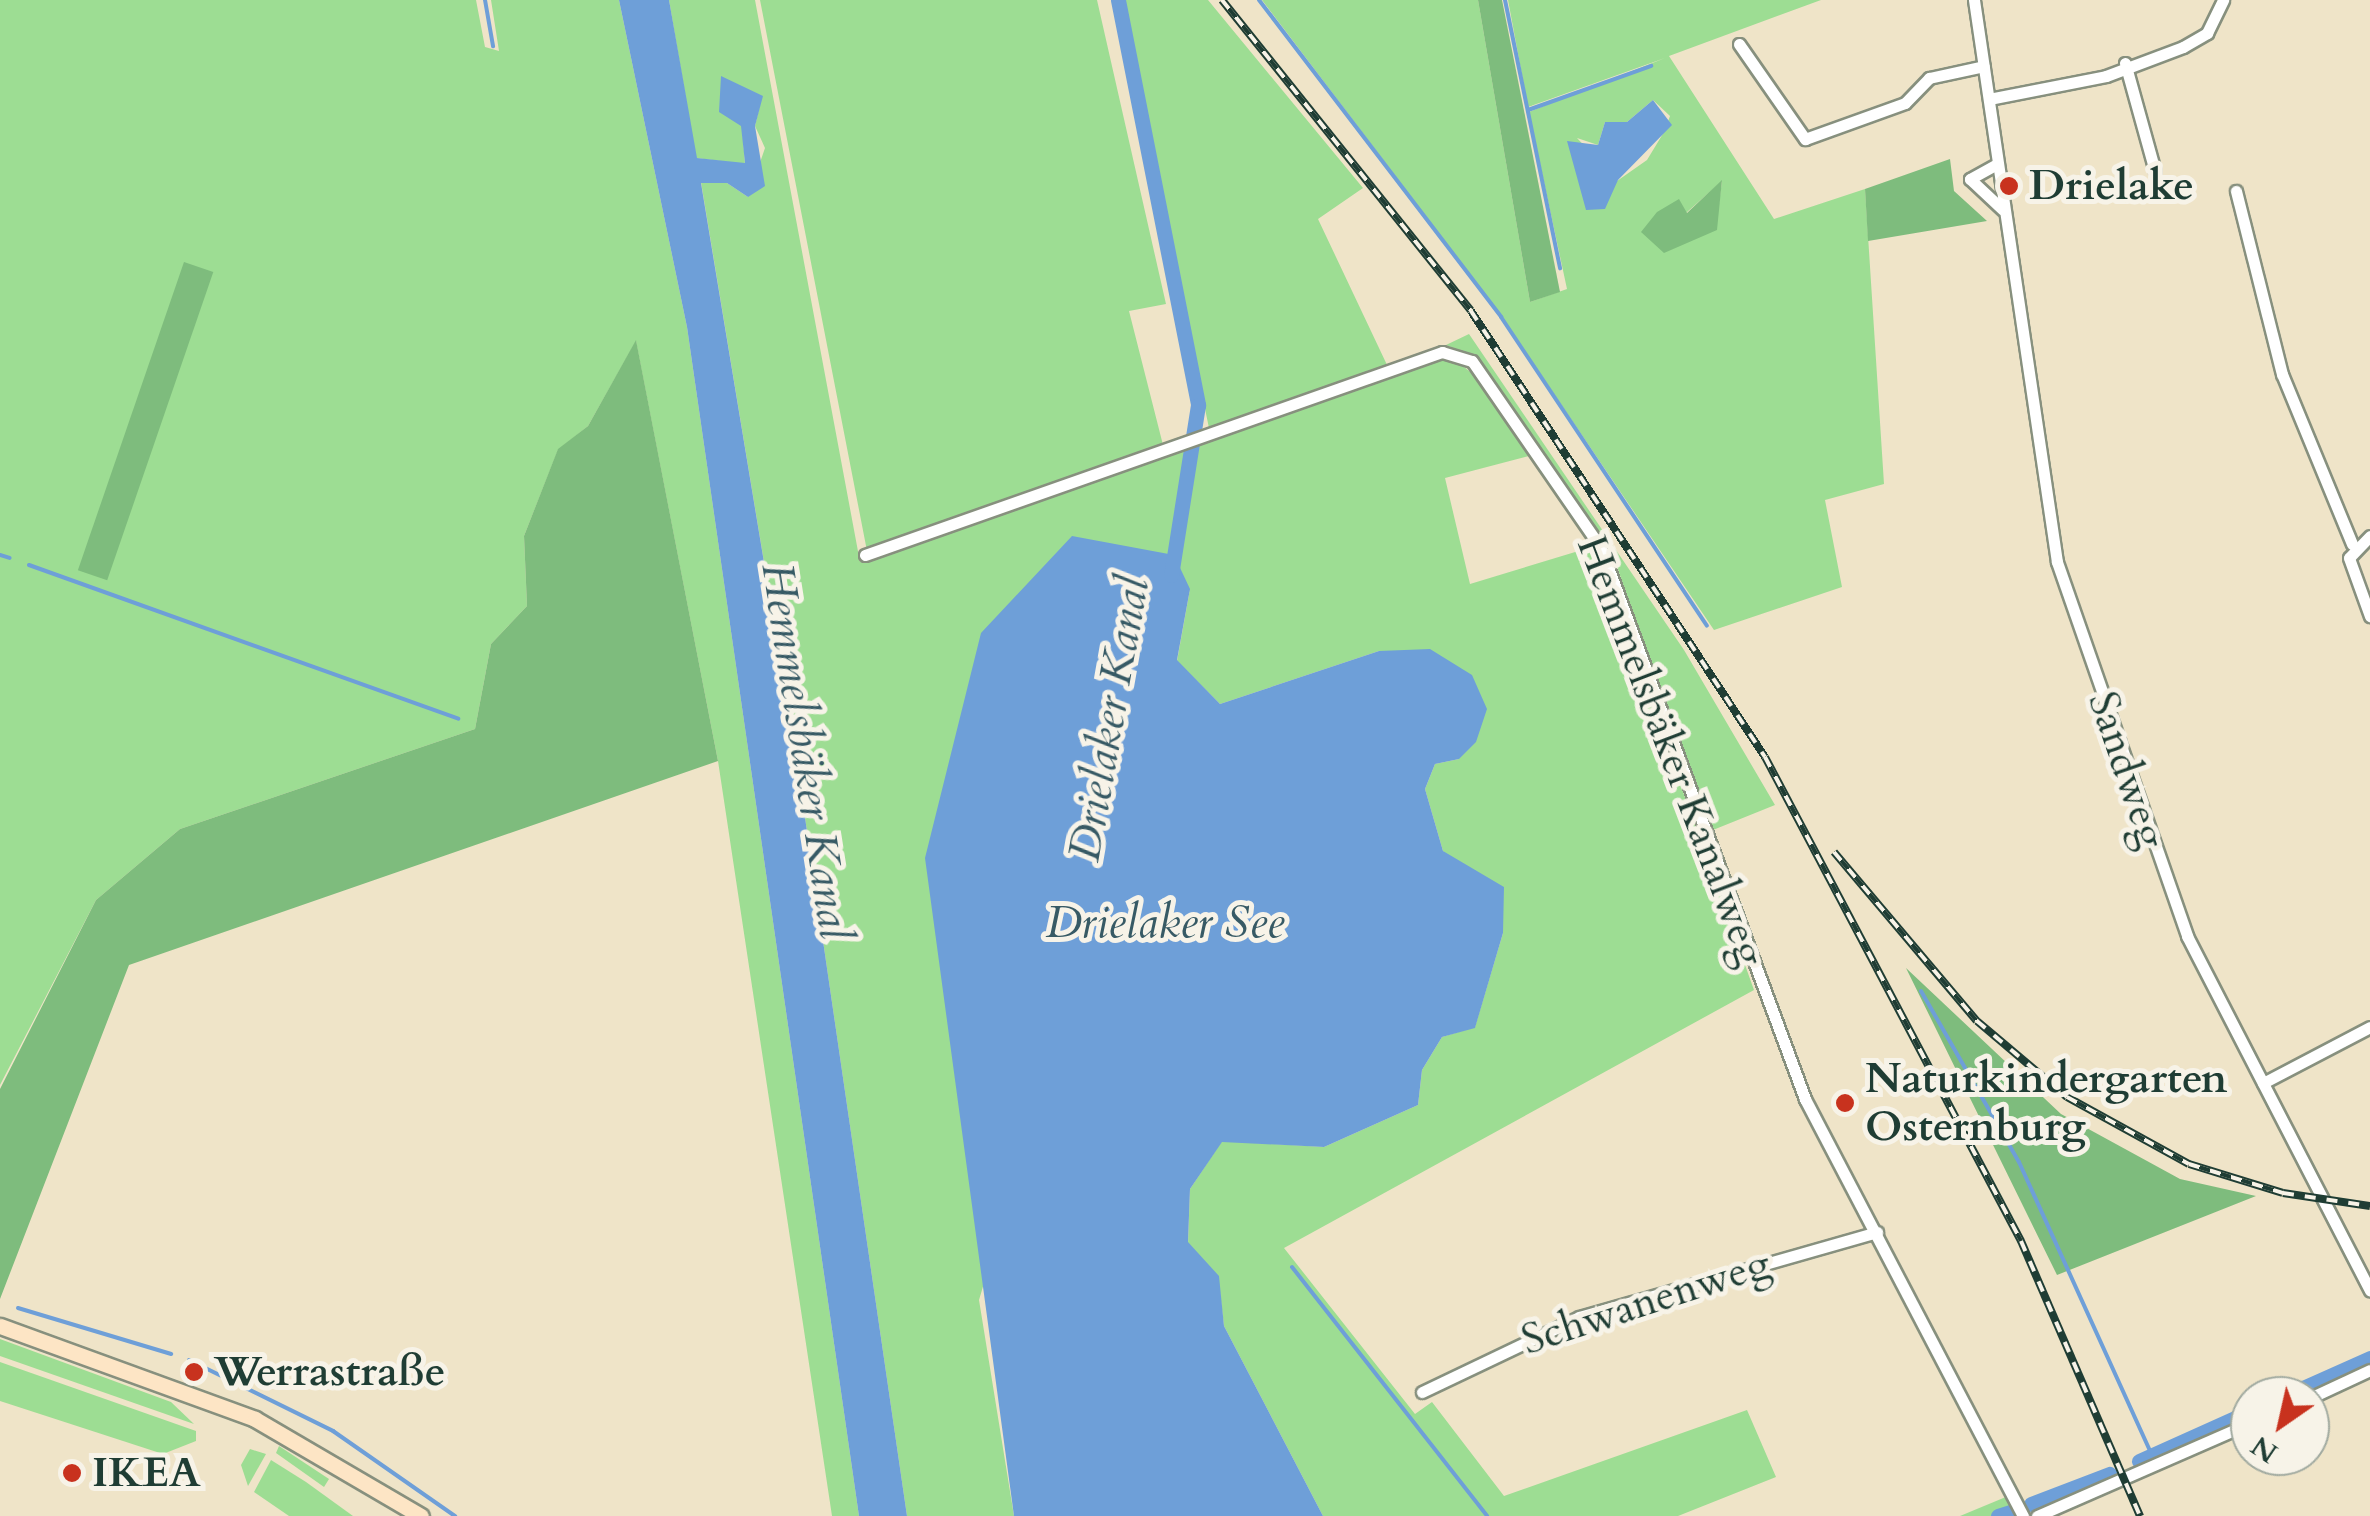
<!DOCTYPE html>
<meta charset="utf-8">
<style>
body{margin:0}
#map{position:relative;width:2370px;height:1516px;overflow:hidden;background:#efe4c8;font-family:Cardo,serif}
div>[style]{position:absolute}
.green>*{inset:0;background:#9ddd93}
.forest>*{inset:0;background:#7ebc7d;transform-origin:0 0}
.water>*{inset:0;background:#6e9fd8}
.stream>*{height:4px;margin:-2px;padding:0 2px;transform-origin:2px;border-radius:2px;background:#6e9fd8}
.canal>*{height:15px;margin:-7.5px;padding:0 7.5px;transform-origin:7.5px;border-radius:7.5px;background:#6e9fd8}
.roads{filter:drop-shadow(2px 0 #87907e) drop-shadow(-2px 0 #87907e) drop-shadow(0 2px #87907e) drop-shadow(0 -2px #87907e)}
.minor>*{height:11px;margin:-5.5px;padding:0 5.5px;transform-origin:5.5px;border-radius:5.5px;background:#fff}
.secondary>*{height:15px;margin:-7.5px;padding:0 7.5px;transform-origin:7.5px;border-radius:7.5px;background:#fde5c5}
.rail>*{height:8px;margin-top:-4px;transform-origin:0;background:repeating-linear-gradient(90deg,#f7f3e8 0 11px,#1f3d34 0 22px);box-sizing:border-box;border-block:2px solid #1f3d34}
.dots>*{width:28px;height:28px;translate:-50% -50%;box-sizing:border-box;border:5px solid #f7f3e8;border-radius:50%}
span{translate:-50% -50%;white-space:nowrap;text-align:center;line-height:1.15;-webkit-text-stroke:10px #f7f3e8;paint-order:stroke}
.poi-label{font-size:42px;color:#1f3d34;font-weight:700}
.left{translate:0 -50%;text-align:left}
.street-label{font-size:42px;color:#1f3d34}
.water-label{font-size:45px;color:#375a65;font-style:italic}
.north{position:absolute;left:2230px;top:1376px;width:100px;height:100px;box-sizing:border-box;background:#f7f3e8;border:2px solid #a1aaa0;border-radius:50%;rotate:214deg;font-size:28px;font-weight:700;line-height:40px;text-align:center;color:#1f3d34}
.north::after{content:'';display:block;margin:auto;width:35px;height:45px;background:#c8321e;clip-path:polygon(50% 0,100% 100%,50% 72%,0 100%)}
</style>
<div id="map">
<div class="green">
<div style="clip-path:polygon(0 0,476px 0,485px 47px,499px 51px,491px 0,619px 0,687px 327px,859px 1516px,832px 1516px,718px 761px,636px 341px,588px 426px,558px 450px,524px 536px,527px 606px,491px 644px,475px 729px,180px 829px,96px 900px,0 1085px)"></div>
<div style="clip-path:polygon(669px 0,755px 0,860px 562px,1435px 359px,1453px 358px,1484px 383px,1533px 455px,1445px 478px,1470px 584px,1595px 546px,1754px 990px,1284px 1248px,1415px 1414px,1432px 1402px,1504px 1496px,1747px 1410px,1776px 1477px,1678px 1516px,1323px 1516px,1224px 1326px,1218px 1276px,1188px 1243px,1190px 1189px,1222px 1141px,1324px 1147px,1418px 1105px,1422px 1070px,1442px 1037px,1475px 1027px,1503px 933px,1443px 851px,1425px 789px,1435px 764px,1459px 759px,1379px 651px,1220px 704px,1177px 661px,1190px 589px,979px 1300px,1014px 1516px,907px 1516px,795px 749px,701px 182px,727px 183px,748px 197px,765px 148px,755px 126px,762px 96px,742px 126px,745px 164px,696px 158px)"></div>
<div style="clip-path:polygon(760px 0,1097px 0,1166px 304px,1129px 311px,1163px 445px,867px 551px)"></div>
<div style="clip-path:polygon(1120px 0,1208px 0,1363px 188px,1318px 219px,1388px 367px,1209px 428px)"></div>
<div style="clip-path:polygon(evenodd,1262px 0,1478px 0,1530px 302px,1567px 289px,1529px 112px,1665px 58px,1528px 107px,1508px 0,1821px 0,1669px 56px,1774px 219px,1865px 189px,1884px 484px,1825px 500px,1842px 587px,1714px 630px,1500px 314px,1262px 0,1653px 100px,1670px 116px,1664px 132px,1647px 160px,1617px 181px,1577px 138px,1598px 145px,1605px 122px,1627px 122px,1653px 100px,1262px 0,1722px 181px,1718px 211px,1642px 232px,1679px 200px,1686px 213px,1722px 181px)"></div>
<div style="clip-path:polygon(1469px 334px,1684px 650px,1775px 805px,1708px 832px,1614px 558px,1479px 359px,1446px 345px)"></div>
<div style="clip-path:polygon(0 1339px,171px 1402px,194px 1424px,0 1356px)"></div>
<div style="clip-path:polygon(0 1362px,196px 1431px,196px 1441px,163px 1454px,0 1401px)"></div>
<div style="clip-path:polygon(279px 1446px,329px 1479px,324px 1487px,276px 1453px)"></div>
<div style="clip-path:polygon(250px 1449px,266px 1454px,248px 1486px,241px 1465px)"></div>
<div style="clip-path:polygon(271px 1460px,306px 1482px,353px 1516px,289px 1516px,254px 1492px)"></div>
<div style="clip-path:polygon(2013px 1494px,2023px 1516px,1960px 1516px)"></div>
</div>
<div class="forest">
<div style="clip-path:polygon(1478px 0,1502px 0,1560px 292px,1530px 302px)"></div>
<div style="clip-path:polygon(1950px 159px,1954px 191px,1987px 221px,1868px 241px,1865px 189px)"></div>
<div style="clip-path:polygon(1722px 180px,1717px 230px,1664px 253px,1641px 232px,1657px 212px,1679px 199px,1687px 213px)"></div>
<div style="left:184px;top:262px;width:31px;height:326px;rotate:19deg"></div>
<div style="clip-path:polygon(636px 340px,718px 761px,129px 965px,0 1299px,0 1089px,96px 900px,180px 829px,475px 729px,491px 644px,527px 606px,524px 536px,558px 449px,588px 426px)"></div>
<div style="clip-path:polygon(1906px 968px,2061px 1114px,2180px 1179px,2256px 1196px,2057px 1275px)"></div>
</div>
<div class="water">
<div style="clip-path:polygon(619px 0,669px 0,697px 158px,745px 163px,741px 126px,719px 112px,721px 76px,763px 96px,755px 126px,765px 186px,748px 197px,727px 183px,701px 183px,795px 749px,907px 1516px,859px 1516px,687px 327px)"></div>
<div style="clip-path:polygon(1653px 100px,1672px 125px,1618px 180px,1605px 209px,1586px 210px,1567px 141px,1598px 145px,1605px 122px,1627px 122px)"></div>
<div style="clip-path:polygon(1072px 536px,1174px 555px,1190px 589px,1177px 660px,1220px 704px,1379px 651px,1430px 649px,1472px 675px,1487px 709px,1476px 742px,1459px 759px,1435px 764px,1425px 789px,1443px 851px,1504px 887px,1503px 933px,1475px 1028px,1442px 1037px,1422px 1070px,1418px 1105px,1324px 1147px,1222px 1142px,1190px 1189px,1188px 1242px,1219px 1276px,1224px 1326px,1323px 1516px,1014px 1516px,925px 858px,981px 633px)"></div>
</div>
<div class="stream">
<div style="left:485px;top:0;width:47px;rotate:80.1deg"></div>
<div style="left:1259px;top:0;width:399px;rotate:52.6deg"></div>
<div style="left:1501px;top:317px;width:371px;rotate:56.3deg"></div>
<div style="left:1505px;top:0;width:274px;rotate:78.4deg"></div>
<div style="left:1528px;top:110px;width:131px;rotate:-19.7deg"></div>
<div style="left:0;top:555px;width:10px;rotate:17deg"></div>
<div style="left:29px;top:565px;width:456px;rotate:19.7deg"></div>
<div style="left:1921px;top:991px;width:197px;rotate:60.2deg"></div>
<div style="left:2019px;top:1162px;width:322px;rotate:65.6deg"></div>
<div style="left:1292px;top:1267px;width:316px;rotate:51.9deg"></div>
<div style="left:18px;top:1308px;width:160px;rotate:16.7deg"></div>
<div style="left:189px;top:1360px;width:161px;rotate:26.2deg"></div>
<div style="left:333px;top:1431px;width:149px;rotate:34.9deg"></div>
</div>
<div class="canal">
<div style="left:1118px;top:0;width:413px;rotate:78.8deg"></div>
<div style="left:1198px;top:405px;width:172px;rotate:99deg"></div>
<div style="left:2285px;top:1396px;width:93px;rotate:-24.1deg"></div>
<div style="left:2139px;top:1461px;width:122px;rotate:-24.2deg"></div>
<div style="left:2031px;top:1504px;width:84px;rotate:-21deg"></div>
<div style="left:1998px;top:1516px;width:16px;rotate:-18deg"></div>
</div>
<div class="roads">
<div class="minor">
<div style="left:1974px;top:0;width:568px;rotate:81.6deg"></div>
<div style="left:2057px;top:562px;width:396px;rotate:70.8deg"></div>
<div style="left:2187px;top:936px;width:399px;rotate:62.7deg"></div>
<div style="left:1739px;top:44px;width:116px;rotate:55.2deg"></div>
<div style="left:1805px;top:139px;width:106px;rotate:-19.8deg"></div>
<div style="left:1905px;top:103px;width:35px;rotate:-46deg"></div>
<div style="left:1929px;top:78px;width:56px;rotate:-12.3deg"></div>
<div style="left:2125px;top:63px;width:112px;rotate:74.5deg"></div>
<div style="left:1989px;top:99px;width:119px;rotate:-11.1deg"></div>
<div style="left:2106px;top:76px;width:82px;rotate:-20.6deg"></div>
<div style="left:2183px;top:47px;width:28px;rotate:-30deg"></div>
<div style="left:2207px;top:33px;width:37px;rotate:-64deg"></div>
<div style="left:1997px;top:164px;width:31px;rotate:151deg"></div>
<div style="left:1970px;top:179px;width:45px;rotate:43.2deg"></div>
<div style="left:2236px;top:191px;width:189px;rotate:75.9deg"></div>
<div style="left:2282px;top:374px;width:184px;rotate:67.6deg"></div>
<div style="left:2370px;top:536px;width:30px;rotate:134deg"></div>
<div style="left:2349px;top:558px;width:62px;rotate:70.1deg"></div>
<div style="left:865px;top:555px;width:612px;rotate:-19.38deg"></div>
<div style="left:1442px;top:352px;width:31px;rotate:17deg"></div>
<div style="left:1472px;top:361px;width:227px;rotate:55.4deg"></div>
<div style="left:1601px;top:548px;width:588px;rotate:69.68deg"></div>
<div style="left:1805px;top:1099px;width:471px;rotate:62.4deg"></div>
<div style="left:2263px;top:1083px;width:121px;rotate:-27.6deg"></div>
<div style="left:1422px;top:1392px;width:174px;rotate:-25.5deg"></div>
<div style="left:1579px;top:1317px;width:310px;rotate:-15.9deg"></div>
<div style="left:2310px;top:1398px;width:66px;rotate:-25deg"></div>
<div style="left:2037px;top:1516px;width:232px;rotate:-23.6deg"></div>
</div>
<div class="secondary">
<div style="left:0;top:1326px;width:271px;rotate:20deg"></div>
<div style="left:255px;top:1419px;width:192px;rotate:30.3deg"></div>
</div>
</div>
<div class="rail">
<div style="left:1222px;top:0;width:398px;rotate:51.3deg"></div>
<div style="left:1471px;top:311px;width:534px;rotate:56.61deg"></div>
<div style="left:1765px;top:757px;width:548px;rotate:62.12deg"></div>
<div style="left:2021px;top:1241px;width:300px;rotate:66.6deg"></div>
<div style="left:1834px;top:852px;width:221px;rotate:49.8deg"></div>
<div style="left:1977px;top:1021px;width:118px;rotate:40.2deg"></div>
<div style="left:2067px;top:1097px;width:139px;rotate:28.8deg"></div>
<div style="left:2189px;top:1164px;width:98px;rotate:17.1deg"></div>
<div style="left:2283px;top:1193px;width:88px;rotate:8.5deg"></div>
</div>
<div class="dots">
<div style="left:2009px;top:186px;background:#c8321e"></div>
<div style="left:1845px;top:1103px;background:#c8321e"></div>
<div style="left:194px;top:1372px;background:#c8321e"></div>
<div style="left:72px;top:1473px;background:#c8321e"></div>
</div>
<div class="poi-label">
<span class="left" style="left:2029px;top:186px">Drielake</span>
<span class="left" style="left:1865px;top:1103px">Naturkindergarten<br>Osternburg</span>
<span class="left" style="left:214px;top:1372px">Werrastraße</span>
<span class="left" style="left:92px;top:1473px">IKEA</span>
</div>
<div class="street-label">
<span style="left:1671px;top:751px;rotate:69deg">Hemmelsbäker Kanalweg</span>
<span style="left:2127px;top:770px;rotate:71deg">Sandweg</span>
<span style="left:1646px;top:1302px;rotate:-18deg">Schwanenweg</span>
</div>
<div class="water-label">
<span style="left:1109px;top:719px;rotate:-80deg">Drielaker Kanal</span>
<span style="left:806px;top:751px;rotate:81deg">Hemmelsbäker Kanal</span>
<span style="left:1165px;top:923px">Drielaker See</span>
</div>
<div class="north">N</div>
</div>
